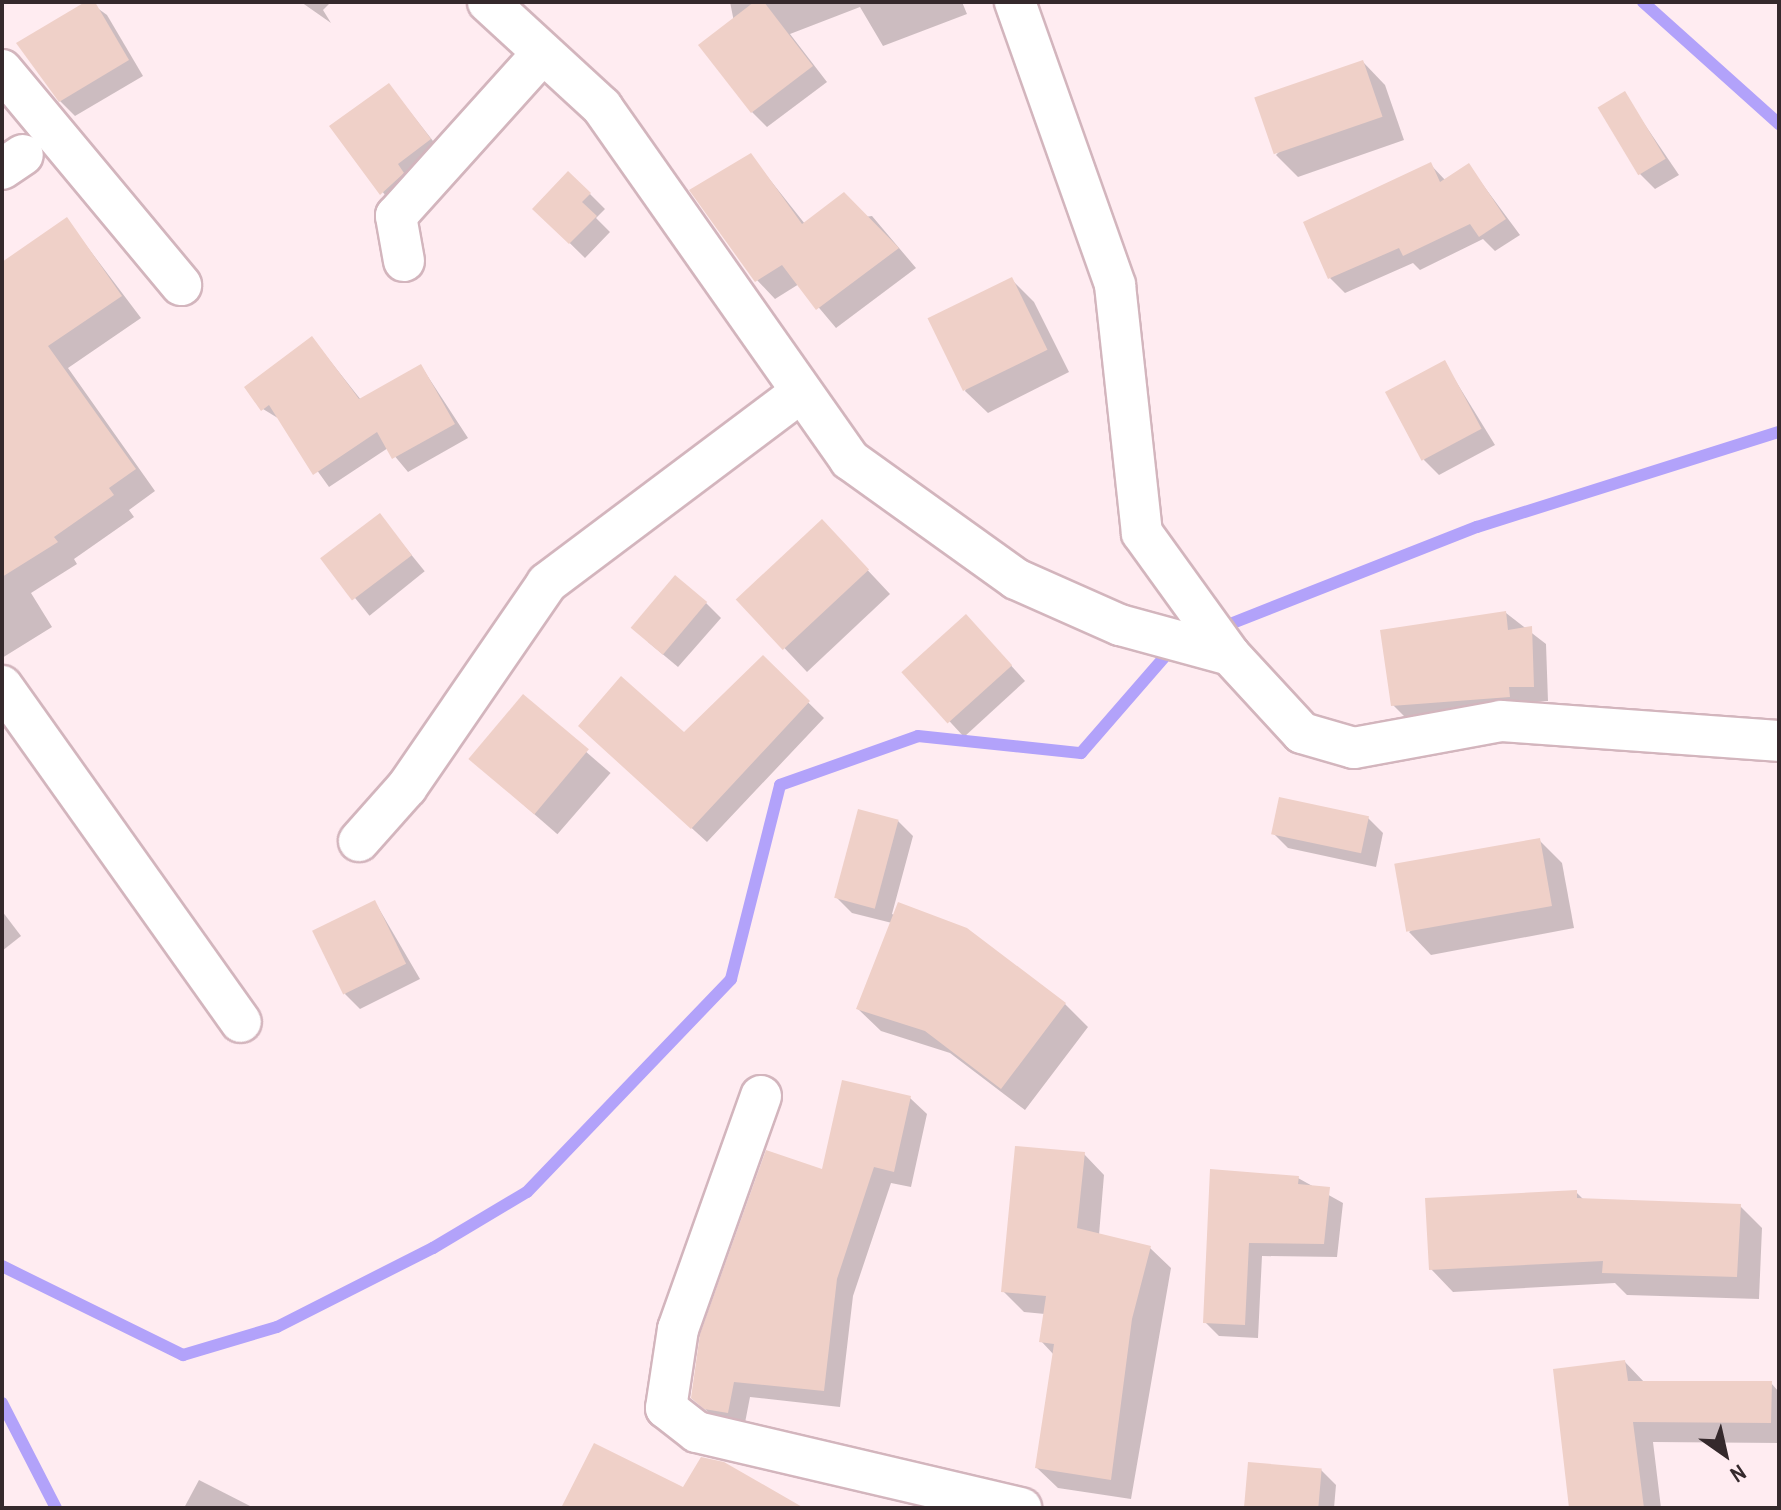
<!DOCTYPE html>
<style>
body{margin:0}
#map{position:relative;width:1781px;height:1510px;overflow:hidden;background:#ffecf1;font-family:"Archivo Narrow",sans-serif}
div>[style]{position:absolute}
.shadow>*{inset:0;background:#0003;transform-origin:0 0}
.stream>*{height:12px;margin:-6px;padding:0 6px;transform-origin:6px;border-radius:6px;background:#b2a2fa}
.building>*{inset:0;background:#efd0c8;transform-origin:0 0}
.roads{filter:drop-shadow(2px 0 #d3b5bd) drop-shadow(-2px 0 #d3b5bd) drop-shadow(0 2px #d3b5bd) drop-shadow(0 -2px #d3b5bd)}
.minor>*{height:40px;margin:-20px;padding:0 20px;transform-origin:20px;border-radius:20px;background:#fff}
span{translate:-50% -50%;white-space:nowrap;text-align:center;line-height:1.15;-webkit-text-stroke:6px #ffecf1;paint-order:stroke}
.frame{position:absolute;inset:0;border:4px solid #35292c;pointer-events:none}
.north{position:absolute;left:1685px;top:1414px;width:80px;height:80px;-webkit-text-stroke:6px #ffecf1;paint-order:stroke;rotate:146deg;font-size:22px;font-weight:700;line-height:32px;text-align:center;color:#35292c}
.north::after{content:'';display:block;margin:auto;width:28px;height:36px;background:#35292c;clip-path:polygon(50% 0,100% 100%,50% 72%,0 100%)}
</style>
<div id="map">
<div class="shadow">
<div style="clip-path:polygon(89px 2px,107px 15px,143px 76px,75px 116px,60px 101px)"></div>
<div style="clip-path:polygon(301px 2px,331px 2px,323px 10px,331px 23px)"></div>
<div style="clip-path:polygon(730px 2px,962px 2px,967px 14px,883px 46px,860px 7px,790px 34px,827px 82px,767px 127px,752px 112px)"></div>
<div style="clip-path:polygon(1363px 62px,1385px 85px,1404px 140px,1298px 177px,1276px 155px)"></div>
<div style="clip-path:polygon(389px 85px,444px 155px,396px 209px,332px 127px)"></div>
<div style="clip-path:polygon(1624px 94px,1679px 175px,1655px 189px,1640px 174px)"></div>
<div style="clip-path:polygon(751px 156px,805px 224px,872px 216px,916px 268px,836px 328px,799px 284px,775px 299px,757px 280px)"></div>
<div style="clip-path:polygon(1430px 164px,1446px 181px,1469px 166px,1520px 235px,1495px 251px,1483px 239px,1420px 270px,1413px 263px,1345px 293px,1330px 278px)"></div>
<div style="clip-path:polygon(590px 194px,605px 209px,596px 218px,610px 232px,585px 258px,535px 209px)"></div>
<div style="clip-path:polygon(67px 220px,141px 318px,68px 368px,155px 491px,129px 510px,134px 517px,74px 559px,77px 564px,31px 593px,52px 627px,2px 658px,2px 270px)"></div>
<div style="clip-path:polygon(1011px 279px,1034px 302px,1069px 372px,988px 413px,965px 391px)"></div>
<div style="clip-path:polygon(312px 338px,361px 400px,421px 366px,468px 438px,408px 472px,388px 448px,329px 487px,281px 420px,263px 409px)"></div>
<div style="clip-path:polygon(1444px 362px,1495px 445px,1439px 475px,1424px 460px)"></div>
<div style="left:380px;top:516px;width:71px;height:71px;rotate:51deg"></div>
<div style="clip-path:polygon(844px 545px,890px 594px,807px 672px,739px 600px)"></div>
<div style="clip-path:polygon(706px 603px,721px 618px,678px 667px,648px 642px)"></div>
<div style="clip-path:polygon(1506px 613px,1546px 644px,1548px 701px,1524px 702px,1524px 712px,1408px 720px,1393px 705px)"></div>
<div style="clip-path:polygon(981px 632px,1025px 681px,964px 737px,905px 673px)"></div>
<div style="clip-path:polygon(763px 658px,824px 718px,707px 842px,595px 740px,684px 734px)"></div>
<div style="left:523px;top:697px;width:116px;height:81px;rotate:41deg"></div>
<div style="clip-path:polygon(1368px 818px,1383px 833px,1376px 867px,1288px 848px,1273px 833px)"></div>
<div style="clip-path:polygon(898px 821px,913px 836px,892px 914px,1065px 1004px,1088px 1027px,1025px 1110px,950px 1053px,881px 1031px,858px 1009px,892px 923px,852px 913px,837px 898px)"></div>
<div style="clip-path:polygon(1539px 840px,1562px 863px,1574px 928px,1431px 955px,1409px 932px)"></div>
<div style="clip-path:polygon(375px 902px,420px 979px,360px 1009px,345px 994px)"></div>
<div style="clip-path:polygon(2px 911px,21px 936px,2px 951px)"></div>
<div style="clip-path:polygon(910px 1098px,927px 1114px,911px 1187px,891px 1183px,853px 1296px,840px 1407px,750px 1397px,744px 1428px,710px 1414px,693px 1397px,823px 1172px)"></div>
<div style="clip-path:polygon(1084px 1154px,1104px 1175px,1099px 1235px,1150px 1248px,1171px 1268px,1131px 1499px,1058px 1488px,1037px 1468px,1054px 1355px,1041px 1341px,1045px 1314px,1024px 1312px,1003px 1291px)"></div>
<div style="clip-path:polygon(1212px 1171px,1298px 1178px,1343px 1203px,1337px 1257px,1262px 1256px,1258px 1338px,1219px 1336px,1205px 1322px)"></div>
<div style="clip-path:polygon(1576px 1192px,1585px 1201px,1740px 1206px,1762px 1228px,1759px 1299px,1627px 1295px,1615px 1283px,1453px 1292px,1431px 1269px)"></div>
<div style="clip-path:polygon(1625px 1362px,1645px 1383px,1771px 1383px,1779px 1392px,1779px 1443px,1653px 1442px,1661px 1508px,1571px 1508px)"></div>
<div style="clip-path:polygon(1321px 1470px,1336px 1485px,1334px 1508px,1246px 1506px)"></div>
<div style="clip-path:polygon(199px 1480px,254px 1508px,184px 1508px)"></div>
</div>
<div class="stream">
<div style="left:1643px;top:2px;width:183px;rotate:41.9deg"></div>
<div style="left:1220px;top:628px;width:276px;rotate:-21.5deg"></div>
<div style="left:1477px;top:527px;width:317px;rotate:-17.5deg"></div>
<div style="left:2px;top:1266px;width:202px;rotate:26.2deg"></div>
<div style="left:183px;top:1355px;width:98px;rotate:-16.6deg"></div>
<div style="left:277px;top:1327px;width:175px;rotate:-26.9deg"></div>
<div style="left:433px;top:1248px;width:109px;rotate:-30.8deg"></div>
<div style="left:527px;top:1192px;width:295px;rotate:-46.2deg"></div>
<div style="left:731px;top:979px;width:200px;rotate:-75.8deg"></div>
<div style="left:780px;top:785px;width:146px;rotate:-19.5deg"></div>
<div style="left:918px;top:736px;width:164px;rotate:6deg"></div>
<div style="left:1081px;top:753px;width:140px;rotate:-49deg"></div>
<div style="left:2px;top:1403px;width:118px;rotate:62.8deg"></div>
</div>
<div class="building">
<div style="clip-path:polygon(85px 2px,95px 2px,129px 60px,59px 102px,16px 43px)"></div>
<div style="clip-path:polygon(754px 2px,764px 2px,813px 66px,751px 113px,698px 45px)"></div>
<div style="left:1363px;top:60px;width:60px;height:115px;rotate:71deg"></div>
<div style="clip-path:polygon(389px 83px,431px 139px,398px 164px,404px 173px,380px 195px,329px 126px)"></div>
<div style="left:1625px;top:91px;width:79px;height:32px;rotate:59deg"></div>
<div style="clip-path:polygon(751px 153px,802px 224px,844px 192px,899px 248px,816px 310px,782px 265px,755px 282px,689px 190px)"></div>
<div style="clip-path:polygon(1431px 162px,1440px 182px,1469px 163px,1506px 219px,1479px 237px,1470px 224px,1403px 256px,1399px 248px,1328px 279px,1303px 222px)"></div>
<div style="clip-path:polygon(568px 171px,591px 193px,582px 202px,597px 216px,569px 244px,532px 209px)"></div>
<div style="clip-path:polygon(67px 217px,122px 296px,48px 346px,136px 469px,109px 488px,114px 495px,54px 537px,58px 542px,2px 577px,2px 262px)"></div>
<div style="left:1012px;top:277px;width:81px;height:94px;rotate:64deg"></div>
<div style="clip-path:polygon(312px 336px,359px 399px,421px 364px,455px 424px,392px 459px,377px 432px,313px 475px,269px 405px,261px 411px,244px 387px)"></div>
<div style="left:1445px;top:360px;width:78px;height:68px;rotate:62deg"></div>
<div style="left:380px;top:513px;width:53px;height:75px;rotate:53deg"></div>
<div style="left:822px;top:519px;width:69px;height:118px;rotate:47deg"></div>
<div style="left:675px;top:575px;width:42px;height:69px;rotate:40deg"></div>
<div style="clip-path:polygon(1506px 611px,1508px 630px,1532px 626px,1534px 687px,1509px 687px,1510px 697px,1391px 706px,1380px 630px)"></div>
<div style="left:966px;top:614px;width:69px;height:87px;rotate:48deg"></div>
<div style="clip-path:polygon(763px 655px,810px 701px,691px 829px,578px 726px,621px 676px,684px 732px)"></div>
<div style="left:523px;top:694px;width:86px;height:85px;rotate:40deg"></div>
<div style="left:1279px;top:797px;width:92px;height:38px;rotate:12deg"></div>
<div style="left:858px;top:809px;width:42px;height:92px;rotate:15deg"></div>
<div style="left:1540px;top:838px;width:69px;height:148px;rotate:80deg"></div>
<div style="left:375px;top:900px;width:71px;height:70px;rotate:64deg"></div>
<div style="clip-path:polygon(898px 902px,967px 928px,1066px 1003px,1001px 1089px,925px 1031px,856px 1009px)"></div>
<div style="clip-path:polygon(842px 1080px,911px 1096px,894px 1172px,874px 1167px,837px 1279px,824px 1391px,734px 1382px,728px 1413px,704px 1409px,691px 1398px,700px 1334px,766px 1150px,822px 1169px)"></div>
<div style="clip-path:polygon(1015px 1146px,1085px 1152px,1077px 1228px,1151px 1246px,1132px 1319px,1111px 1480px,1035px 1468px,1054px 1344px,1039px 1342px,1046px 1296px,1001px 1292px)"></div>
<div style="clip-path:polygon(1210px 1169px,1299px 1176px,1298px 1184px,1330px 1187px,1324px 1244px,1249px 1243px,1245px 1325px,1203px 1323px)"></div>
<div style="clip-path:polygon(1577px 1190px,1577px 1198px,1741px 1204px,1737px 1277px,1602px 1273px,1603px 1261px,1429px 1270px,1425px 1198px)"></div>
<div style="clip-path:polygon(1625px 1360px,1628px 1381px,1772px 1381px,1771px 1423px,1633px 1422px,1644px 1508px,1569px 1508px,1553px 1369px)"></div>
<div style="clip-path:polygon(594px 1443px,683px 1487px,701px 1457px,724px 1462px,804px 1508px,561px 1508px)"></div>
<div style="left:1248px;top:1462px;width:74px;height:45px;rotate:5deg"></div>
</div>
<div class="roads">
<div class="minor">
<div style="left:488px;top:2px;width:155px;rotate:42.6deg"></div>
<div style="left:602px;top:107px;width:431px;rotate:54.9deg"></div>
<div style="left:850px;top:460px;width:204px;rotate:35.6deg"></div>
<div style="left:1016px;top:579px;width:114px;rotate:23.9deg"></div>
<div style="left:1120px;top:625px;width:114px;rotate:15.3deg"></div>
<div style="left:1015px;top:2px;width:300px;rotate:70.5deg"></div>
<div style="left:1115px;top:285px;width:249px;rotate:83.8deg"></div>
<div style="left:1142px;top:533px;width:150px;rotate:54.2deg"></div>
<div style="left:1230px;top:655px;width:106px;rotate:47.3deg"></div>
<div style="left:1302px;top:733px;width:54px;rotate:16.1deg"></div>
<div style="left:1354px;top:748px;width:149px;rotate:-10.4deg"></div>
<div style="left:1501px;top:721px;width:279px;rotate:4.1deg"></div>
<div style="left:2px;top:70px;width:280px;rotate:50.2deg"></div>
<div style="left:2px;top:169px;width:25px;rotate:-34deg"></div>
<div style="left:404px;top:261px;width:46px;rotate:-100.1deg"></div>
<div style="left:396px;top:216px;width:219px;rotate:-48deg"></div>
<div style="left:2px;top:686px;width:412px;rotate:54.6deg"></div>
<div style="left:359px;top:841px;width:72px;rotate:-48.4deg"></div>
<div style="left:407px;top:787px;width:247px;rotate:-55.5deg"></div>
<div style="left:547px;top:583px;width:318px;rotate:-36.9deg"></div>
<div style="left:761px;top:1096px;width:247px;rotate:109.6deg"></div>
<div style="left:678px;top:1329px;width:80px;rotate:98.6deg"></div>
<div style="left:666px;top:1408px;width:39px;rotate:38deg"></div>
<div style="left:697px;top:1432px;width:333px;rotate:13.2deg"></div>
</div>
</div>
<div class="frame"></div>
<div class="north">N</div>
</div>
